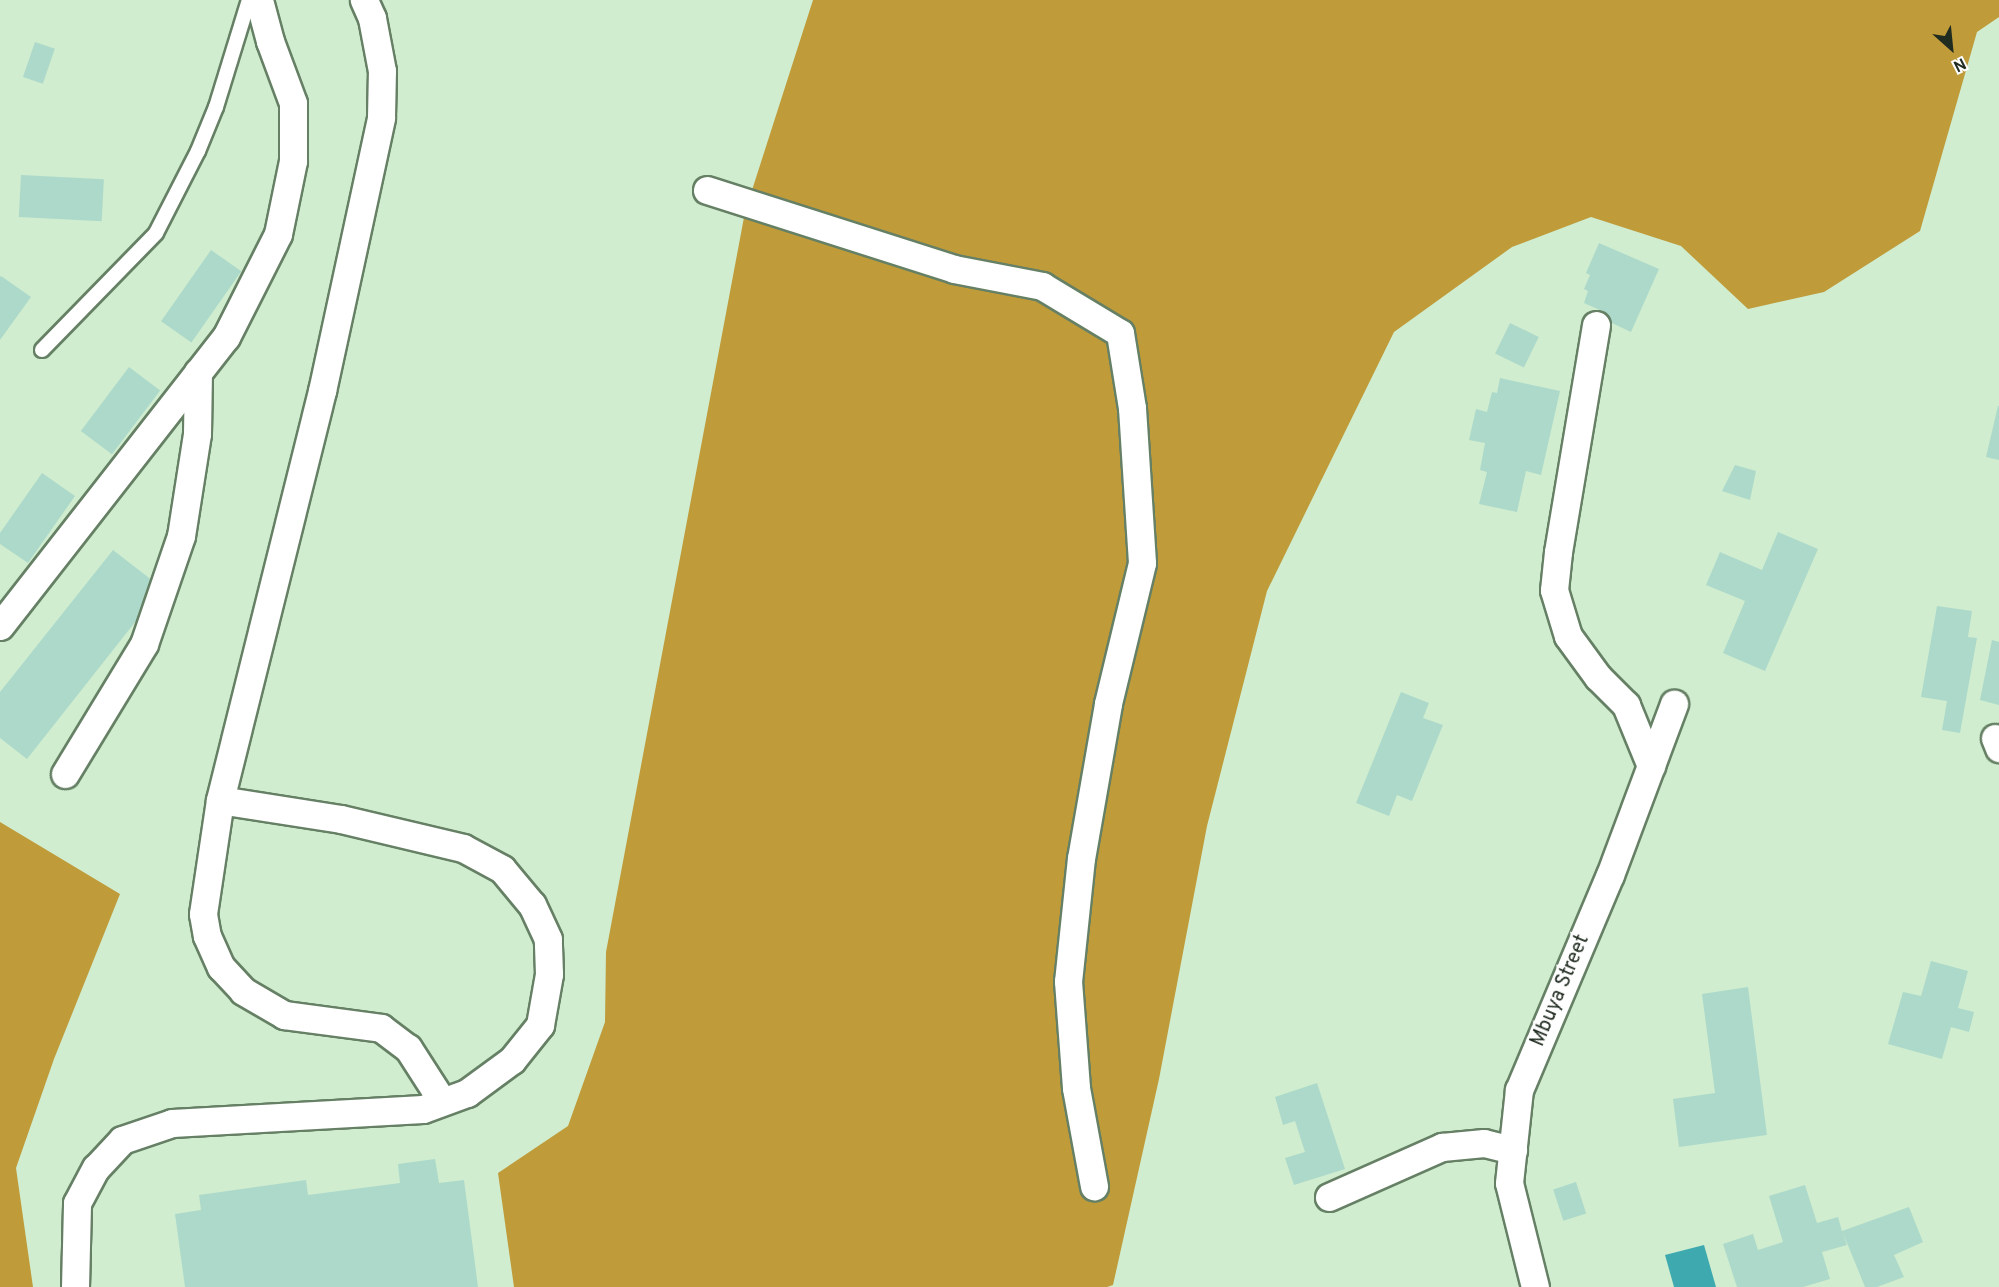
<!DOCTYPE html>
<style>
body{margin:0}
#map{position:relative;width:1999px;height:1287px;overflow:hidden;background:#d0edcf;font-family:Overpass,sans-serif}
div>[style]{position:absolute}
.forest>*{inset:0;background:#bf9b3a}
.water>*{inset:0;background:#3eaab0}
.building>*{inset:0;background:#add9ca;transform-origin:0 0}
.roads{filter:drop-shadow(2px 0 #668065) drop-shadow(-2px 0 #668065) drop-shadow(0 2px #668065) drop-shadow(0 -2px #668065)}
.service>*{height:14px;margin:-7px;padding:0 7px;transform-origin:7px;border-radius:7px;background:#fff}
.minor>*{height:27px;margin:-13.5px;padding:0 13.5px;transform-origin:13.5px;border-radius:13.5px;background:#fff}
span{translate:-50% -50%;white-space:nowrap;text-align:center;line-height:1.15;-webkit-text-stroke:4.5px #fff;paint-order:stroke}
.street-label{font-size:20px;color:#212c21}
.north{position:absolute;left:1921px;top:18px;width:60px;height:60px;-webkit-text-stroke:4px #fff;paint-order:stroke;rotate:153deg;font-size:16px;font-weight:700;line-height:24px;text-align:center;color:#212c21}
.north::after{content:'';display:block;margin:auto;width:21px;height:27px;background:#212c21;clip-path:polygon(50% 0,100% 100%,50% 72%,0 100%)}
</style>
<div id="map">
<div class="forest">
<div style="clip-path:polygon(813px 0,1999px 0,1999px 17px,1977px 32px,1920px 231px,1824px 292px,1748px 309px,1681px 246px,1591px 217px,1512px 247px,1394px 332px,1267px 591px,1207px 826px,1159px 1079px,1113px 1285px,1107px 1287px,514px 1287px,498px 1173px,568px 1126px,605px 1022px,606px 952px,745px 212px)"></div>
<div style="clip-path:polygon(0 822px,120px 894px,54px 1059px,16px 1168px,33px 1287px,0 1287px)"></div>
</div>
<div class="water">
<div style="clip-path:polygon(1704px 1245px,1716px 1287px,1674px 1287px,1665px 1255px)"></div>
</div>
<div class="building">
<div style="left:35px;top:42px;width:21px;height:37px;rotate:19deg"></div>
<div style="left:21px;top:175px;width:83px;height:42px;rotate:3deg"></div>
<div style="clip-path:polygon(1599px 243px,1659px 269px,1631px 332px,1599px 317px,1602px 311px,1584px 303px,1588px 291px,1584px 289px,1590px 275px,1586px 273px)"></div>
<div style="left:211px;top:250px;width:37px;height:87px;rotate:35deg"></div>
<div style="clip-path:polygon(1px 276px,31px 297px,0 340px,0 277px)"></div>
<div style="left:1510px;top:323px;width:32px;height:34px;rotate:26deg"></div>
<div style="left:129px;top:367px;width:39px;height:80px;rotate:37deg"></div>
<div style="clip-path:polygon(1500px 378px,1560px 391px,1541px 475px,1526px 471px,1517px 512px,1479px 504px,1487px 472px,1480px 470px,1485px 443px,1469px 440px,1476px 409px,1487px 412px,1492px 392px,1497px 393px)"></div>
<div style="clip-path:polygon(1998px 406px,1999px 406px,1999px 460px,1986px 457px)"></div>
<div style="clip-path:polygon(1735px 465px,1756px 471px,1750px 500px,1722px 491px)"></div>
<div style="clip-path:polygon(42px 473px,75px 496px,28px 563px,0 544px,0 533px)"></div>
<div style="clip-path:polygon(1778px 532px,1818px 549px,1765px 671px,1723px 653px,1745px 601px,1706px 585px,1720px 552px,1762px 570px)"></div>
<div style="clip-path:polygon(113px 550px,162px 588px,27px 759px,0 738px,0 692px)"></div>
<div style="clip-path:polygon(1937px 606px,1972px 611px,1968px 637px,1977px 638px,1960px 733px,1942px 730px,1947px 701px,1921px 697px)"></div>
<div style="clip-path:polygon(1992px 640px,1999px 642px,1999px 705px,1980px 700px)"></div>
<div style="clip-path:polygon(1401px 692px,1429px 703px,1423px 718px,1443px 725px,1412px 801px,1397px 795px,1389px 816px,1356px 803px)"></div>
<div style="clip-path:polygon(1931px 961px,1968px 971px,1958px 1008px,1974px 1012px,1969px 1032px,1951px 1027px,1942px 1059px,1888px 1044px,1903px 992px,1921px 996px)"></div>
<div style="clip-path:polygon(1748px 987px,1767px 1135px,1679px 1147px,1673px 1099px,1715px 1093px,1702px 994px)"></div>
<div style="clip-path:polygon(1317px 1083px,1345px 1169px,1294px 1185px,1285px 1158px,1305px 1152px,1295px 1121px,1283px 1125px,1275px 1097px)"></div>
<div style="clip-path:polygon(435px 1159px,439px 1183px,464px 1180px,478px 1287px,185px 1287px,175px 1214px,201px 1210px,199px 1195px,306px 1180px,308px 1195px,400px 1183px,398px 1164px)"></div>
<div style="left:1576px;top:1182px;width:33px;height:24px;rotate:72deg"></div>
<div style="clip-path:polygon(1805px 1185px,1817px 1223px,1838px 1217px,1842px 1231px,1909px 1207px,1923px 1242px,1894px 1255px,1904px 1277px,1877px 1287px,1865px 1287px,1843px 1233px,1847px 1245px,1822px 1252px,1830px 1279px,1803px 1287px,1737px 1287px,1723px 1244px,1753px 1234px,1758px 1250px,1783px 1242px,1769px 1196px)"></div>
</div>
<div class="roads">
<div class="service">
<div style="left:42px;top:350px;width:163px;rotate:-45.7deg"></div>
<div style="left:156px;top:233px;width:92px;rotate:-62.9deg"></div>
<div style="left:198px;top:151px;width:48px;rotate:-67.8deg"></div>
<div style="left:216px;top:107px;width:112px;rotate:-72.9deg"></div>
</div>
<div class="minor">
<div style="left:707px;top:190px;width:259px;rotate:17.7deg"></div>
<div style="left:954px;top:269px;width:90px;rotate:10.9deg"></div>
<div style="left:1042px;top:286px;width:91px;rotate:31.1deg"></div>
<div style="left:1120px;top:333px;width:76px;rotate:80.9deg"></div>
<div style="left:1132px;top:408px;width:155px;rotate:86.3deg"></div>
<div style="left:1142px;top:563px;width:145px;rotate:103.6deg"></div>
<div style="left:1108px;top:704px;width:156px;rotate:99.9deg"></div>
<div style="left:1081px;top:858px;width:124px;rotate:96deg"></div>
<div style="left:1068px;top:981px;width:107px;rotate:85.7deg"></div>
<div style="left:1076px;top:1088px;width:100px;rotate:79.6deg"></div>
<div style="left:1596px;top:325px;width:230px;rotate:99.5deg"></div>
<div style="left:1558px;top:552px;width:38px;rotate:96deg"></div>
<div style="left:1554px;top:590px;width:48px;rotate:73.1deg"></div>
<div style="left:1568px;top:636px;width:51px;rotate:53.8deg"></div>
<div style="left:1598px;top:677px;width:40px;rotate:45deg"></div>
<div style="left:1626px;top:705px;width:66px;rotate:67.7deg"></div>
<div style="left:0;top:626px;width:367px;rotate:-52deg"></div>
<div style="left:226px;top:337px;width:115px;rotate:-63.2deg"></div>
<div style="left:278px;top:234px;width:75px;rotate:-78.4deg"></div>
<div style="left:293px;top:161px;width:58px;rotate:-90deg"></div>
<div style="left:293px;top:103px;width:66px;rotate:-110.4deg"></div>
<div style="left:270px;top:41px;width:42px;rotate:-105deg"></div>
<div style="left:1995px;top:738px;width:11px;rotate:68deg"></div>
<div style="left:65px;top:774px;width:152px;rotate:-58.7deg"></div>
<div style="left:144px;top:644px;width:114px;rotate:-71.1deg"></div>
<div style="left:181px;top:536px;width:103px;rotate:-81.1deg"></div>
<div style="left:197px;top:434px;width:62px;rotate:-89.1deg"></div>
<div style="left:220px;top:800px;width:115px;rotate:98.5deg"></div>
<div style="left:203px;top:914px;width:22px;rotate:80deg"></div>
<div style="left:207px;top:936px;width:34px;rotate:66deg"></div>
<div style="left:221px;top:967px;width:33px;rotate:47deg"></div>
<div style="left:243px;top:991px;width:48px;rotate:30.3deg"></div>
<div style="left:284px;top:1015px;width:98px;rotate:7.6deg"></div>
<div style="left:381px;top:1028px;width:34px;rotate:37deg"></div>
<div style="left:408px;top:1048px;width:63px;rotate:57.3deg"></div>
<div style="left:1329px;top:1197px;width:124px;rotate:-23.9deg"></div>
<div style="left:1442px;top:1147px;width:42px;rotate:-5.4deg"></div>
<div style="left:1484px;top:1143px;width:30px;rotate:14deg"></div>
<div style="left:75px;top:1287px;width:84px;rotate:-88.6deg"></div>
<div style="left:77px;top:1203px;width:40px;rotate:-62deg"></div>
<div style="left:96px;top:1168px;width:38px;rotate:-47deg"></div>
<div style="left:122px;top:1140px;width:53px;rotate:-18.8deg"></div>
<div style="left:172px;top:1123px;width:251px;rotate:-3.2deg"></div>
<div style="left:423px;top:1109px;width:47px;rotate:-20deg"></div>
<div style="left:467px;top:1093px;width:56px;rotate:-36.3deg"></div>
<div style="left:512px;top:1060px;width:45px;rotate:-51.3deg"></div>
<div style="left:540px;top:1025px;width:52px;rotate:-80deg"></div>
<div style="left:549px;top:974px;width:35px;rotate:-92deg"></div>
<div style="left:548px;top:939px;width:38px;rotate:-115deg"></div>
<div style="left:532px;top:905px;width:47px;rotate:-129.8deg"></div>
<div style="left:502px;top:869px;width:44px;rotate:-151.7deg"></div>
<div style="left:463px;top:848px;width:125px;rotate:-166.6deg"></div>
<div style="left:341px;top:819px;width:122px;rotate:-171.1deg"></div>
<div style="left:220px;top:800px;width:422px;rotate:-76deg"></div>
<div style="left:322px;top:391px;width:280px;rotate:-77.8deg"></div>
<div style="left:381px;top:117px;width:46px;rotate:-88.8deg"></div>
<div style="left:382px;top:71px;width:54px;rotate:-100.7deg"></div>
<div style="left:372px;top:18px;width:20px;rotate:-114deg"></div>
<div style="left:1535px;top:1287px;width:107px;rotate:-104deg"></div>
<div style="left:1509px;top:1183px;width:94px;rotate:-83.9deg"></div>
<div style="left:1519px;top:1090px;width:233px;rotate:-67.1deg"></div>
<div style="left:1610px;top:875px;width:183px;rotate:-69.5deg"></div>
</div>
</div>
<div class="street-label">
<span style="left:1561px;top:991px;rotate:-67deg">Mbuya Street</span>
</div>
<div class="north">N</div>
</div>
